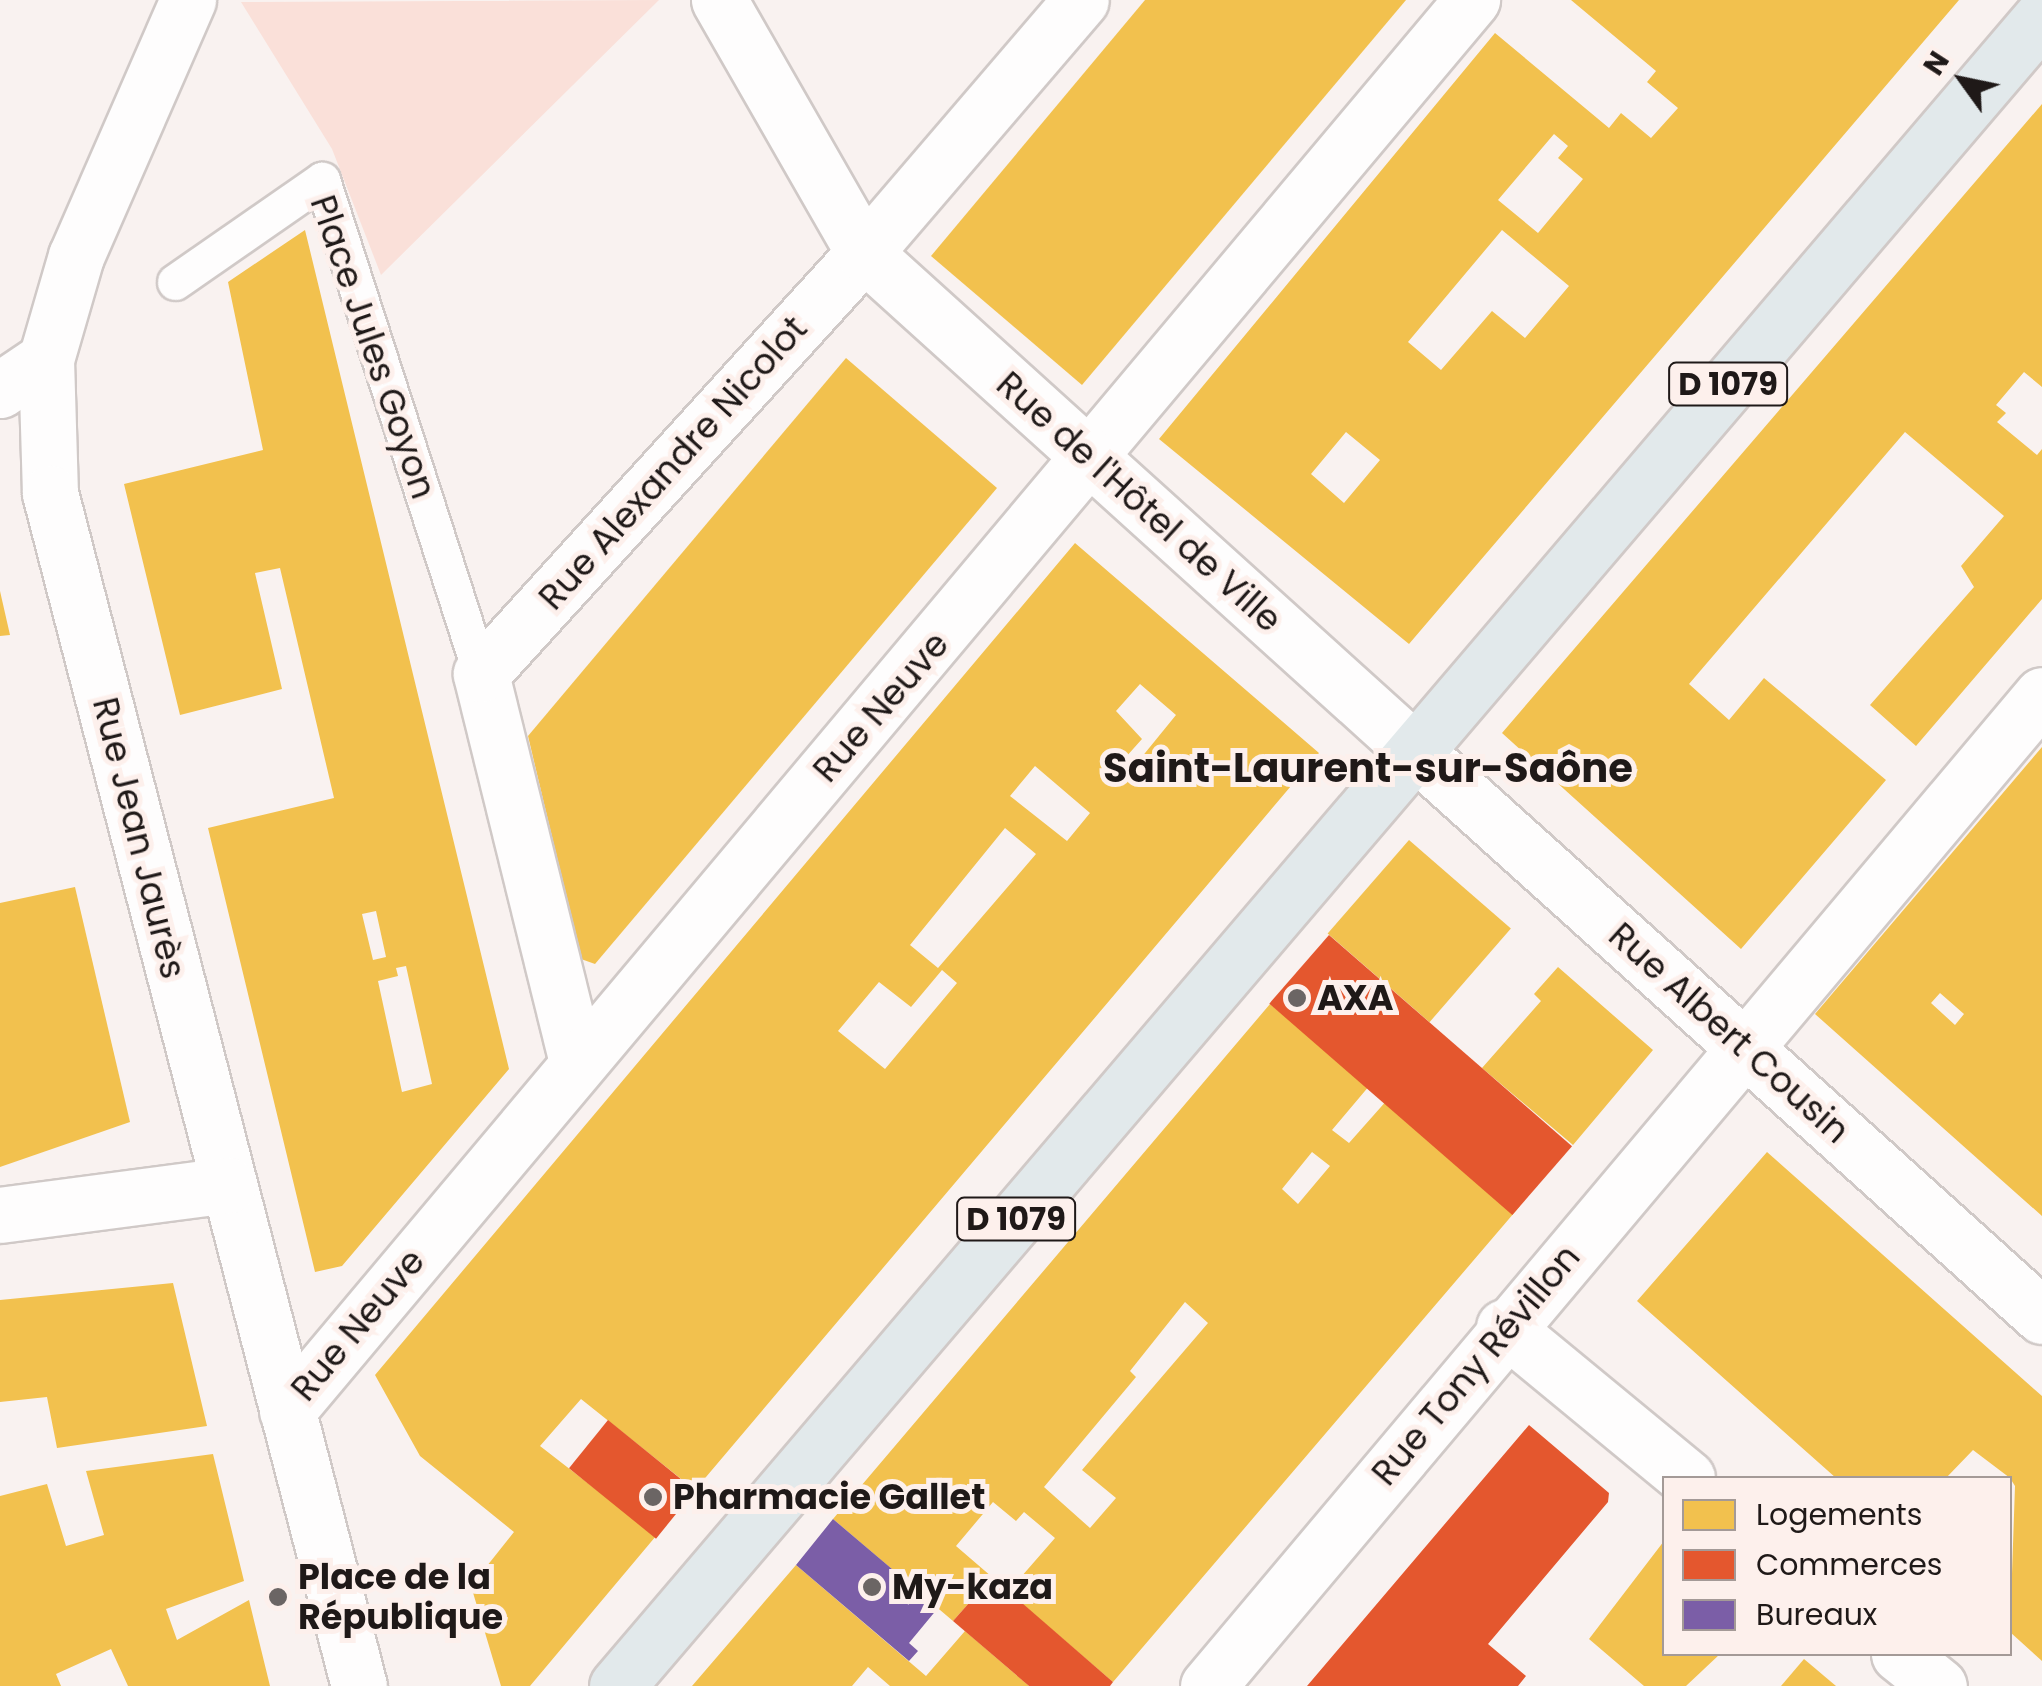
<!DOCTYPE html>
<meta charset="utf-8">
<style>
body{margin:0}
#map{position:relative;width:2042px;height:1686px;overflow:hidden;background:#f9f2f0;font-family:Poppins,sans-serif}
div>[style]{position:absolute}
.green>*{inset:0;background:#fae0d9}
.homes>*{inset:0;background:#f2c14e;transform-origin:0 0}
.shops>*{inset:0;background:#e4572e;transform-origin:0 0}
.offices>*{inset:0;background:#7b5ea7}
.roads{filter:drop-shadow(2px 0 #d0c9c7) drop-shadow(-2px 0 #d0c9c7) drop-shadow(0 2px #d0c9c7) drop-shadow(0 -2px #d0c9c7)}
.service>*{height:35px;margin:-17.5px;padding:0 17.5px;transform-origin:17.5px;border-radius:17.5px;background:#fefdfd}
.minor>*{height:55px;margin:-27.5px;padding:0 27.5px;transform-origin:27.5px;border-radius:27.5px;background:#fefdfd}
.tertiary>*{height:55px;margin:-27.5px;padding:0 27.5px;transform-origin:27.5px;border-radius:27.5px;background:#fefdfd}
.primary>*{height:55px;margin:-27.5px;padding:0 27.5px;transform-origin:27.5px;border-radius:27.5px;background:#e2e9eb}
.dots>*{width:28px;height:28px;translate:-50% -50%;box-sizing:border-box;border:5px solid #fdf0ec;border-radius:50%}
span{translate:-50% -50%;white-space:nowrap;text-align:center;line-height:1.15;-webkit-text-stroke:10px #fdf0ec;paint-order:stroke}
.shield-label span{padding:2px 8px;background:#fdf0ec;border:2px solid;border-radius:8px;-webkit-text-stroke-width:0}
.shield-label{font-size:32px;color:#1f1918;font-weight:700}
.street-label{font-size:35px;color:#1f1918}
.poi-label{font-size:35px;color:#1f1918;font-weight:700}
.left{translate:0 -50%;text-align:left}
.quarter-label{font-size:40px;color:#1f1918;font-weight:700}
.legend{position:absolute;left:1662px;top:1476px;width:350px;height:180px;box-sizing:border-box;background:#fdf0ec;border:2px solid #a49a97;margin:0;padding:12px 18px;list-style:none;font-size:30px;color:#1f1918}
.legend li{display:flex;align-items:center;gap:20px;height:50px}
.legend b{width:50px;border:2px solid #a49a97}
.north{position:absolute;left:1912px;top:30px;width:100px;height:100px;-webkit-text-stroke:8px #fdf0ec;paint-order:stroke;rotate:303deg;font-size:28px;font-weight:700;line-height:40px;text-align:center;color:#1f1918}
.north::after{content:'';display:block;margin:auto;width:35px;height:45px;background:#1f1918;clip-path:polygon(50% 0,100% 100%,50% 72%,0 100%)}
</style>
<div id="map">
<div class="green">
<div style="clip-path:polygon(659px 0,381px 275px,332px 149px,241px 2px)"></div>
</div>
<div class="homes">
<div style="clip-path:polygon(1145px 0,1406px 0,1082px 385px,931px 256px)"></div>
<div style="clip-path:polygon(evenodd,1571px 0,1959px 0,1409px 644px,1159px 439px,1495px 33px,1609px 128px,1621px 113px,1651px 138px,1678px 108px,1647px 82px,1656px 71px,1571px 0,1554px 134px,1568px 146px,1558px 158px,1583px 179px,1538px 233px,1498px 200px,1554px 134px,1571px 0,1502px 230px,1569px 286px,1525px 338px,1492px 311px,1441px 370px,1408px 342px,1502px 230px,1571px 0,1346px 432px,1380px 460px,1344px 503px,1311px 474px,1346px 432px)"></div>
<div style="clip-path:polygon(2042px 104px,2042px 387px,2024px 372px,1996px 405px,2006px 413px,1997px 422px,2037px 455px,2042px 449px,2042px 599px,1916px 746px,1870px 705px,1974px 587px,1961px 566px,2004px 516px,1905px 432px,1689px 684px,1729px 720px,1764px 678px,1886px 780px,1741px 949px,1502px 733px)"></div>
<div style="clip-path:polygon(evenodd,305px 230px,509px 1069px,342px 1266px,315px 1272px,208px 828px,334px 798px,280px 568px,255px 573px,282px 689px,180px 715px,124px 484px,263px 450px,228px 282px,305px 230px,376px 911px,386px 957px,373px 960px,362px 914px,376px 911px,305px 230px,406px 966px,432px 1084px,402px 1092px,378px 981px,398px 976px,396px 968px,406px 966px)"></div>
<div style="clip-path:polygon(846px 358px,997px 488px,595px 964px,581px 959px,528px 736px)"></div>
<div style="clip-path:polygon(evenodd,1075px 543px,1319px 753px,695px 1490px,581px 1399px,540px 1446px,656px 1536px,530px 1686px,501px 1686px,471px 1586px,514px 1532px,420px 1456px,375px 1375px,1075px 543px,1140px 684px,1176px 715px,1119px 785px,1109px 776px,1142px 739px,1116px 711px,1140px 684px,1075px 543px,1035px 766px,1090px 813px,1067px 841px,1010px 796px,1035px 766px,1075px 543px,1005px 828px,1036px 854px,938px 968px,910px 945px,1005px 828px,1075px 543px,942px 970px,957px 983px,885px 1069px,838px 1031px,879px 982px,911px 1007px,942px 970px)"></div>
<div style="clip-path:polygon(0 591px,10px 635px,0 636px)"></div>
<div style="clip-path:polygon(evenodd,2042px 747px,2042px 1216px,1815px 1014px,2042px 747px,1940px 993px,1964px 1014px,1955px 1025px,1931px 1003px,1940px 993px)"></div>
<div style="left:1409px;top:840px;width:135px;height:124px;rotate:41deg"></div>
<div style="clip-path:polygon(75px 887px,130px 1122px,0 1167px,0 903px)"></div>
<div style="clip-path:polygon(1558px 967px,1653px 1050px,1573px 1145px,1482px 1068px,1541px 1001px,1534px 994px)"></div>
<div style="clip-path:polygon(evenodd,1270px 1004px,1370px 1085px,1332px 1130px,1349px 1143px,1388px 1099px,1520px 1206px,1113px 1682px,1008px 1592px,1055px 1538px,1024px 1512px,1016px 1521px,993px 1502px,956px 1546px,992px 1577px,953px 1621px,833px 1519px,1270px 1004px,1312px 1152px,1330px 1166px,1298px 1204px,1282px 1189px,1312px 1152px,1270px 1004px,1185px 1302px,1208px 1323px,1082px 1470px,1116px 1498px,1090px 1528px,1044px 1487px,1136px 1377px,1130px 1371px,1185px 1302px)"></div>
<div style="clip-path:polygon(1767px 1152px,2042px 1396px,2042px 1661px,2010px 1632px,2015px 1486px,2010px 1478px,1973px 1450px,1946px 1478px,1836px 1478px,1637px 1301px)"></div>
<div style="clip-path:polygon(173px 1283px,207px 1426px,57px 1448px,47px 1397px,0 1402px,0 1300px)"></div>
<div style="clip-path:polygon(213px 1454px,244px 1581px,166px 1609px,177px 1640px,249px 1600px,270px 1686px,128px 1686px,111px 1649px,56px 1674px,61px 1686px,0 1686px,0 1496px,47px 1484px,66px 1546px,104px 1535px,86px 1471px)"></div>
<div style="clip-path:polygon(1664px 1541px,1664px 1654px,1720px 1654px,1686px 1686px,1644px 1686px,1589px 1639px)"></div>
<div style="clip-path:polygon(796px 1565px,926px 1676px,965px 1631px,1029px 1686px,890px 1686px,868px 1667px,852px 1686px,692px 1686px)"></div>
<div style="clip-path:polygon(1804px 1659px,1836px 1686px,1781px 1686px)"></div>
</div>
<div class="shops">
<div style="left:1329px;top:935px;width:322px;height:91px;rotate:41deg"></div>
<div style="left:608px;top:1420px;width:112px;height:62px;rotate:39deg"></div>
<div style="clip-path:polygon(1529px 1425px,1609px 1493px,1608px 1502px,1488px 1644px,1526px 1676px,1518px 1686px,1307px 1686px)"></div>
<div style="clip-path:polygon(992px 1577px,1113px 1682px,1110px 1686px,1029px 1686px,953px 1621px)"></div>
</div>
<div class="offices">
<div style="clip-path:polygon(833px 1519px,938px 1608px,909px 1643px,918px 1651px,909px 1661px,796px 1565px)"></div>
</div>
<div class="roads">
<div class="service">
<div style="left:175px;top:282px;width:179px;rotate:-34.8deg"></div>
<div style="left:322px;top:180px;width:519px;rotate:72.16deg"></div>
</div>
<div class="minor">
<div style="left:188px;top:0;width:279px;rotate:113.6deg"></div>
<div style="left:76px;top:256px;width:107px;rotate:106.2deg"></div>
<div style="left:46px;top:359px;width:134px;rotate:88.3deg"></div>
<div style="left:50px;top:493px;width:1232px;rotate:75.48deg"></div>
<div style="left:0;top:390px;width:55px;rotate:-34deg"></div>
<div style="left:1415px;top:751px;width:844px;rotate:42.02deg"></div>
<div style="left:577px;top:1062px;width:400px;rotate:-103.9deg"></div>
<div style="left:481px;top:674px;width:569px;rotate:-47.71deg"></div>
<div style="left:864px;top:253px;width:333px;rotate:-49.4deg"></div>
<div style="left:0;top:1215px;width:230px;rotate:-7.5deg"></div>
<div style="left:1504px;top:1327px;width:237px;rotate:39.5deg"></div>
<div style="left:287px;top:1411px;width:1843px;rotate:-49.98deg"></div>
<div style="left:1899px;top:1654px;width:51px;rotate:38.7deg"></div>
<div style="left:1208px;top:1686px;width:1295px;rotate:-49.92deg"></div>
</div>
<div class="tertiary">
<div style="left:719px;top:0;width:292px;rotate:60.2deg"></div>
<div style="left:864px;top:253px;width:743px;rotate:42.11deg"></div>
</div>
<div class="primary">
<div style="left:617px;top:1686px;width:2195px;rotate:-49.51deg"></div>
</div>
</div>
<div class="dots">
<div style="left:1297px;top:998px;background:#6b6564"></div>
<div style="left:653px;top:1497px;background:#6b6564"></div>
<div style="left:872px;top:1587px;background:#6b6564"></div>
<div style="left:278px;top:1597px;background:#6b6564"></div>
</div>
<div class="shield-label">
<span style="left:1728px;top:384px">D 1079</span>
<span style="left:1016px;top:1219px">D 1079</span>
</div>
<div class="street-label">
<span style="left:373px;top:347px;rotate:71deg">Place Jules Goyon</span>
<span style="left:673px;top:463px;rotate:-48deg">Rue Alexandre Nicolot</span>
<span style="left:1139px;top:502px;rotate:42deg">Rue de l'Hôtel de Ville</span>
<span style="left:881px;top:707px;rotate:-49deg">Rue Neuve</span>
<span style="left:139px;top:838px;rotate:76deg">Rue Jean Jaurès</span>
<span style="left:1729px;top:1033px;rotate:42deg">Rue Albert Cousin</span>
<span style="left:358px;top:1325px;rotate:-50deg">Rue Neuve</span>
<span style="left:1476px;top:1365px;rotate:-50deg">Rue Tony Révillon</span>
</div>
<div class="poi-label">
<span class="left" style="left:1317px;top:998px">AXA</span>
<span class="left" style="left:673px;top:1497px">Pharmacie Gallet</span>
<span class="left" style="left:298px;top:1597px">Place de la<br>République</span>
<span class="left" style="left:892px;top:1587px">My-kaza</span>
</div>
<div class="quarter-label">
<span style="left:1368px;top:768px">Saint-Laurent-sur-Saône</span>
</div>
<ul class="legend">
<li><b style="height:28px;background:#f2c14e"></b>Logements</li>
<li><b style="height:28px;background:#e4572e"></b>Commerces</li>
<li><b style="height:28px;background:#7b5ea7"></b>Bureaux</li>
</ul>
<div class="north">N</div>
</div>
